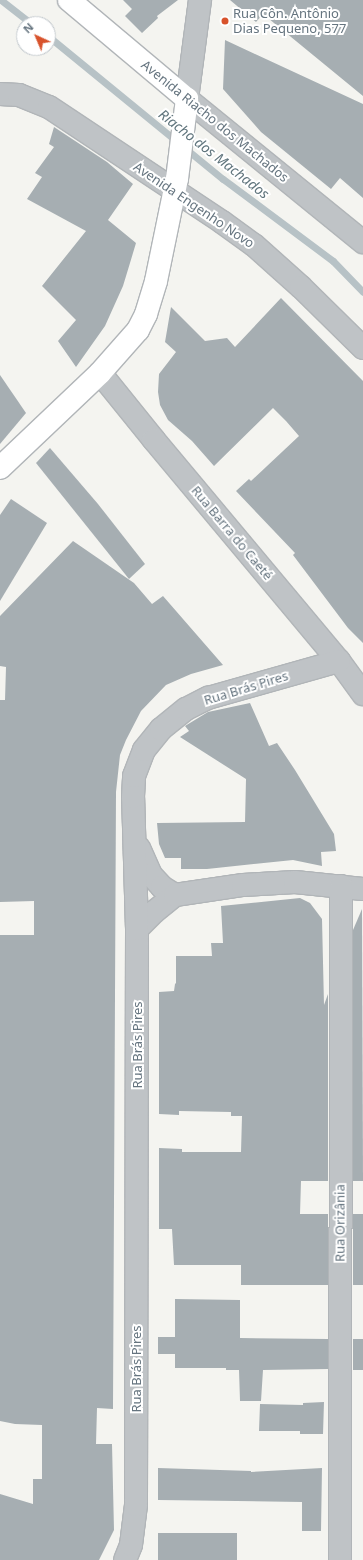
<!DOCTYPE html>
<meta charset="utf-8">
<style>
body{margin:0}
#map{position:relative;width:363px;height:1560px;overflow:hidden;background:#f4f4f0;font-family:"Noto Sans",sans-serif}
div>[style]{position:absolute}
.stream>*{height:7px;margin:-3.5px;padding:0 3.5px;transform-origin:3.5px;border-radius:3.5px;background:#b7c2c6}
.building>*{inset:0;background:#a6aeb2;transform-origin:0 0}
.roads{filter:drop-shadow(1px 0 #b1b5b8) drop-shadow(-1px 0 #b1b5b8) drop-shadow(0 1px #b1b5b8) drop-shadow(0 -1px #b1b5b8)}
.minor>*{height:22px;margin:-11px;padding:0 11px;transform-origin:11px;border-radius:11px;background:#bfc3c6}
.major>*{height:22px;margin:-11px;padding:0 11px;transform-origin:11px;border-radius:11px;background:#fff}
.dots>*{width:11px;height:11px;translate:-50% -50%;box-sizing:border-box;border:2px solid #fff;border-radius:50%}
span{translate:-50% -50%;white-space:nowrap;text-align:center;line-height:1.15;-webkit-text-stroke:4px #fff;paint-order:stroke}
.poi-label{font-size:13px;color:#65747f}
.left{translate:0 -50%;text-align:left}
.street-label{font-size:13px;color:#65747f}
.water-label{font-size:14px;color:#60757d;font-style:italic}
.north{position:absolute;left:16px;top:16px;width:40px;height:40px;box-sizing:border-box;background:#fff;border:1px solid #c1c7cc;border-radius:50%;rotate:316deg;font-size:11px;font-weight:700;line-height:16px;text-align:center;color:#65747f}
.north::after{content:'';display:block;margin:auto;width:14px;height:18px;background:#d8532c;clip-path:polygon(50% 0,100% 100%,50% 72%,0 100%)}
</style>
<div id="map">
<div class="stream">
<div style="left:1px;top:0;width:39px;rotate:38deg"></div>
<div style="left:48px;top:36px;width:226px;rotate:39.3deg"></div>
<div style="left:223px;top:179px;width:137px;rotate:36.7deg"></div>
<div style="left:333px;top:261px;width:43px;rotate:45.9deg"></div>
</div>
<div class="building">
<div style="clip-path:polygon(123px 0,178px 0,157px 16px,158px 18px,142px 33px,125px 16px,132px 9px)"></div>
<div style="clip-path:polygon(230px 0,363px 0,363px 96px,263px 14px,256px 22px)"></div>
<div style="clip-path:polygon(225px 40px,363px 104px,363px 198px,340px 178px,331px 189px,261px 132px,223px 89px)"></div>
<div style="clip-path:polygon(54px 127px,107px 162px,133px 184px,108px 220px,136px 243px,130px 263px,123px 286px,105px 326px,76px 367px,58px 341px,76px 320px,42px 286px,86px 231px,27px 199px,42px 177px,35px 173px,54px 147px,49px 144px)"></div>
<div style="clip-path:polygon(281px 298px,363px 381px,363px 643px,348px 628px,293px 555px,295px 553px,236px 491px,249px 479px,251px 481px,299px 436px,286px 421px,273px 408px,214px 466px,192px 441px,168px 420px,160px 405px,158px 392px,159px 374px,176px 352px,165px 342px,171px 307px,205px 341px,227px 338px,235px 347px)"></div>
<div style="clip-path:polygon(0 375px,26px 413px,0 444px)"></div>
<div style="clip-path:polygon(50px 448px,98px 504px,145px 564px,129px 579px,36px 463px)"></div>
<div style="clip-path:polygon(11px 499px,47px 523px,0 601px,0 515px)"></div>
<div style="clip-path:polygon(73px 541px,134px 583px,152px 604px,163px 596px,223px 665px,191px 674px,166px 685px,141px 711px,126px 740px,120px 755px,116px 792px,113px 1409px,97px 1408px,96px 1444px,112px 1444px,114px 1530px,99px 1560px,0 1560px,0 1494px,33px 1504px,33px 1479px,42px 1479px,42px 1425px,15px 1424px,0 1421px,0 935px,34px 935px,34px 901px,0 902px,0 700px,5px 700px,6px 667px,0 666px,0 616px)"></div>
<div style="clip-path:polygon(250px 703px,269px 746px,277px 743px,295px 770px,334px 834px,336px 851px,321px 852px,322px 866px,293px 860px,207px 869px,181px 869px,181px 858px,165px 858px,159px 844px,157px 823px,245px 822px,246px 779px,180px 737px,189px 731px,185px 726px,208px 712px)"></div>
<div style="clip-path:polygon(300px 898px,310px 903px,322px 919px,324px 1005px,328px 994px,328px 1181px,301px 1181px,300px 1214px,328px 1214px,328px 1285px,241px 1285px,241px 1265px,174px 1265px,172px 1229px,159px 1229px,159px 1148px,182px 1149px,182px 1152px,241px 1152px,242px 1116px,231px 1116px,231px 1112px,179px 1111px,179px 1115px,159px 1114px,159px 992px,174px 991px,175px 984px,176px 983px,176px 956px,212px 956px,211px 943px,223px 943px,221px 906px)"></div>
<div style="clip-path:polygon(362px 909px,363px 1181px,353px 1181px,353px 930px)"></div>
<div style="left:353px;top:1214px;width:10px;height:71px"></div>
<div style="clip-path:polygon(175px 1299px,240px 1300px,240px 1338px,328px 1339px,328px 1369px,263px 1370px,261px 1401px,240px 1401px,239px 1370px,226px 1370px,226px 1368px,175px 1368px,175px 1354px,158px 1354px,158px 1337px,175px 1337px)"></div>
<div style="left:353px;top:1339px;width:10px;height:31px"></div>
<div style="clip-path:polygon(324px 1402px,323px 1434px,300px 1434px,300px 1431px,259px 1431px,260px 1404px,303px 1405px,303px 1403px)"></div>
<div style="clip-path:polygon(158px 1468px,251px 1471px,251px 1472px,322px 1468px,321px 1531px,302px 1531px,302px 1502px,158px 1500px)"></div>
<div style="left:237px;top:1533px;width:27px;height:79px;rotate:90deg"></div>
</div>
<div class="roads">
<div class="minor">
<div style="left:200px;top:0;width:100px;rotate:97.5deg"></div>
<div style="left:187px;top:99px;width:227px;rotate:39.1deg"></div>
<div style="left:0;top:94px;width:19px;rotate:3deg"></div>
<div style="left:19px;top:95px;width:32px;rotate:22deg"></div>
<div style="left:49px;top:107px;width:208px;rotate:33.6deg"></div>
<div style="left:222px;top:222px;width:39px;rotate:36deg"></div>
<div style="left:254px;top:245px;width:63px;rotate:41.8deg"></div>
<div style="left:301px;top:287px;width:87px;rotate:44.5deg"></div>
<div style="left:100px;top:373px;width:86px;rotate:51.1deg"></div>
<div style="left:154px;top:440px;width:288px;rotate:50.1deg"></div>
<div style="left:339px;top:661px;width:41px;rotate:54deg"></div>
<div style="left:139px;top:848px;width:30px;rotate:66deg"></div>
<div style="left:151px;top:875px;width:16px;rotate:47deg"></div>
<div style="left:162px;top:887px;width:15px;rotate:32deg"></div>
<div style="left:137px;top:929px;width:24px;rotate:-45deg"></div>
<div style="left:154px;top:912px;width:27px;rotate:-39deg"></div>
<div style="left:175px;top:895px;width:69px;rotate:-8.4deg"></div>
<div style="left:243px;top:885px;width:52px;rotate:-3.3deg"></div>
<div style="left:295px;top:882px;width:68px;rotate:5.9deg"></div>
<div style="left:125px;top:1560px;width:16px;rotate:-68deg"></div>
<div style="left:131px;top:1545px;width:40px;rotate:-82.9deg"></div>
<div style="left:136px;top:1505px;width:576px;rotate:-89.9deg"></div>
<div style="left:137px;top:929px;width:132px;rotate:-91.7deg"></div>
<div style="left:133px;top:797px;width:21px;rotate:-87deg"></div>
<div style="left:134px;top:776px;width:28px;rotate:-69deg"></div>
<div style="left:144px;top:750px;width:27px;rotate:-51deg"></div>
<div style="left:161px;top:729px;width:32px;rotate:-39deg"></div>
<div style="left:186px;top:709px;width:25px;rotate:-27deg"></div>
<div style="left:208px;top:698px;width:136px;rotate:-15.8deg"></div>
<div style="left:340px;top:1560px;width:674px;rotate:-89.91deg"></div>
</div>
<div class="major">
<div style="left:0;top:468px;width:138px;rotate:-43.5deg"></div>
<div style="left:100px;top:373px;width:57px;rotate:-48.5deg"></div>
<div style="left:138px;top:330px;width:18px;rotate:-63deg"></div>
<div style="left:146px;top:314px;width:34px;rotate:-73deg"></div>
<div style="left:156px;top:281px;width:104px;rotate:-78.4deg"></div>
<div style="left:177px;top:179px;width:81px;rotate:-82.9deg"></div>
<div style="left:187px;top:99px;width:154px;rotate:-140deg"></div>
</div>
</div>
<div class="dots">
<div style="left:225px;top:21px;background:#d8532c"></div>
</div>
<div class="poi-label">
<span class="left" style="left:233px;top:21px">Rua Côn. Antônio<br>Dias Pequeno, 577</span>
</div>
<div class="street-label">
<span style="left:215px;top:121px;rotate:39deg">Avenida Riacho dos Machados</span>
<span style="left:194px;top:205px;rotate:34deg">Avenida Engenho Novo</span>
<span style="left:232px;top:533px;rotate:50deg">Rua Barra do Caeté</span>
<span style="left:246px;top:688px;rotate:-17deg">Rua Brás Pires</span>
<span style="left:137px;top:1045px;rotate:-90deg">Rua Brás Pires</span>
<span style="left:340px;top:1223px;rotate:-90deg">Rua Orizânia</span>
<span style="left:136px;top:1369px;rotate:-90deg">Rua Brás Pires</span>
</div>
<div class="water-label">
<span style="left:214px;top:154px;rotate:38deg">Riacho dos Machados</span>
</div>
<div class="north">N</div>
</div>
